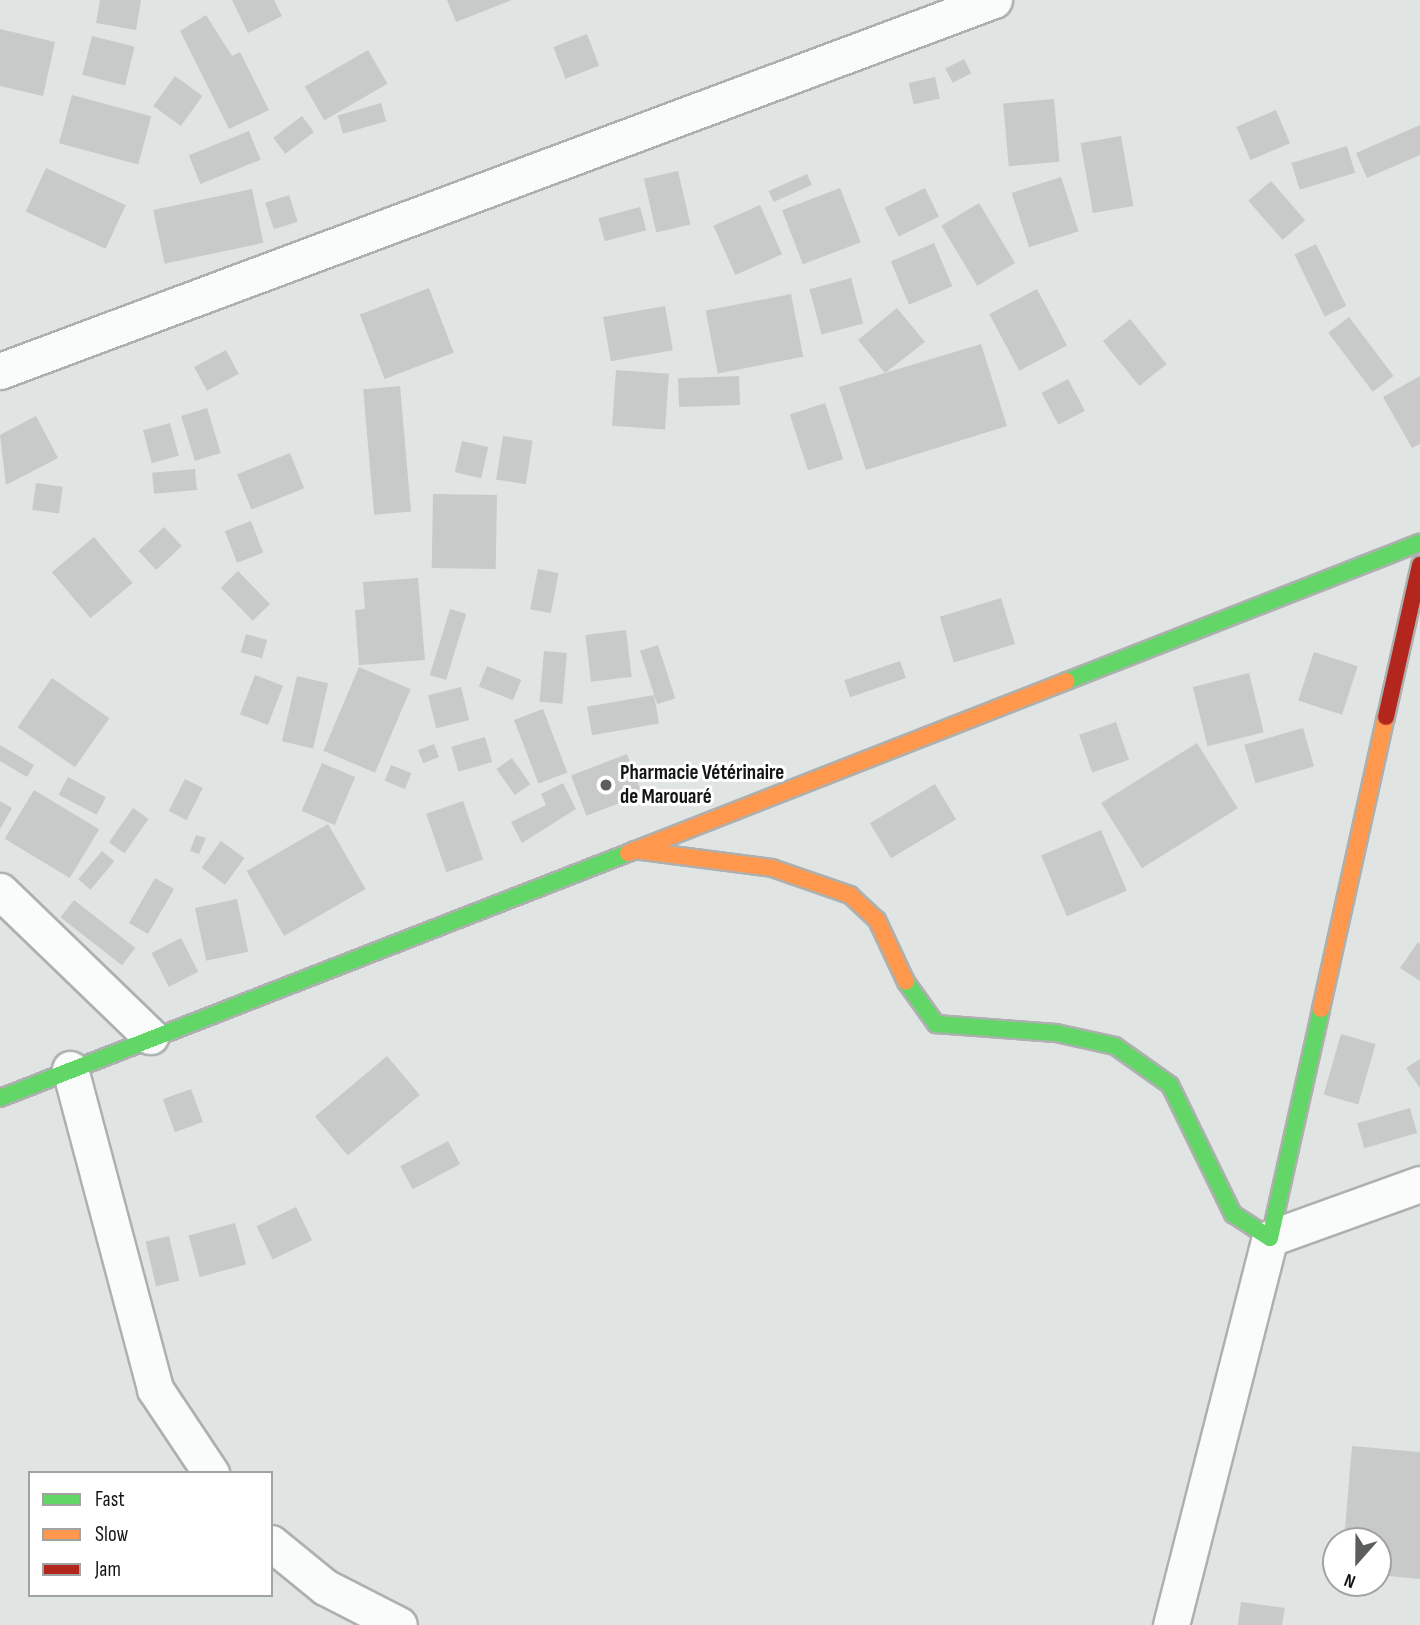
<!DOCTYPE html>
<meta charset="utf-8">
<style>
body{margin:0}
#map{position:relative;width:1420px;height:1625px;overflow:hidden;background:#e0e4e2;font-family:"Sofia Sans Condensed",sans-serif}
div>[style]{position:absolute}
.building>*{inset:0;background:#c7cac9;transform-origin:0 0}
.roads{filter:drop-shadow(2px 0 #adb0af) drop-shadow(-2px 0 #adb0af) drop-shadow(0 2px #adb0af) drop-shadow(0 -2px #adb0af)}
.street>*{height:35px;margin:-17.5px;padding:0 17.5px;transform-origin:17.5px;border-radius:17.5px;background:#fafbfb}
.fast>*{height:16px;margin:-8px;padding:0 8px;transform-origin:8px;border-radius:8px;background:#63d668}
.slow>*{height:16px;margin:-8px;padding:0 8px;transform-origin:8px;border-radius:8px;background:#ff974d}
.jam>*{height:16px;margin:-8px;padding:0 8px;transform-origin:8px;border-radius:8px;background:#b3261e}
.dots>*{width:19px;height:19px;translate:-50% -50%;box-sizing:border-box;border:4px solid #fff;border-radius:50%}
span{translate:-50% -50%;white-space:nowrap;text-align:center;line-height:1.15;-webkit-text-stroke:6px #fff;paint-order:stroke}
.poi-label{font-size:21px;color:#141616;font-weight:700}
.left{translate:0 -50%;text-align:left}
.legend{position:absolute;left:28px;top:1471px;width:245px;height:126px;box-sizing:border-box;background:#fff;border:2px solid #a1a2a2;margin:0;padding:9px 12px;list-style:none;font-size:21px;color:#141616}
.legend li{display:flex;align-items:center;gap:14px;height:35px}
.legend b{width:35px;border:2px solid #a1a2a2}
.north{position:absolute;left:1322px;top:1527px;width:70px;height:70px;box-sizing:border-box;background:#fff;border:2px solid #a1a2a2;border-radius:50%;rotate:201deg;font-size:19px;font-weight:700;line-height:28px;text-align:center;color:#141616}
.north::after{content:'';display:block;margin:auto;width:24px;height:32px;background:#5b5e5d;clip-path:polygon(50% 0,100% 100%,50% 72%,0 100%)}
</style>
<div id="map">
<div class="building">
<div style="clip-path:polygon(100px 0,141px 0,136px 30px,96px 23px)"></div>
<div style="clip-path:polygon(232px 0,274px 0,282px 16px,248px 33px)"></div>
<div style="clip-path:polygon(447px 0,512px 0,456px 22px)"></div>
<div style="clip-path:polygon(206px 15px,232px 56px,240px 52px,269px 110px,229px 129px,180px 31px)"></div>
<div style="clip-path:polygon(0 29px,55px 42px,43px 96px,0 86px)"></div>
<div style="left:587px;top:34px;width:34px;height:36px;rotate:69deg"></div>
<div style="left:92px;top:36px;width:44px;height:40px;rotate:14deg"></div>
<div style="left:368px;top:50px;width:39px;height:73px;rotate:60deg"></div>
<div style="left:964px;top:59px;width:16px;height:21px;rotate:63deg"></div>
<div style="left:175px;top:76px;width:34px;height:37px;rotate:36deg"></div>
<div style="left:935px;top:77px;width:22px;height:27px;rotate:77deg"></div>
<div style="left:72px;top:95px;width:82px;height:50px;rotate:15deg"></div>
<div style="left:1054px;top:99px;width:63px;height:51px;rotate:85deg"></div>
<div style="left:381px;top:103px;width:19px;height:45px;rotate:74deg"></div>
<div style="left:1276px;top:110px;width:36px;height:43px;rotate:67deg"></div>
<div style="left:302px;top:116px;width:20px;height:36px;rotate:53deg"></div>
<div style="clip-path:polygon(1420px 125px,1420px 155px,1367px 178px,1356px 153px)"></div>
<div style="left:249px;top:131px;width:31px;height:65px;rotate:68deg"></div>
<div style="left:1121px;top:136px;width:71px;height:41px;rotate:80deg"></div>
<div style="left:1347px;top:146px;width:28px;height:58px;rotate:73deg"></div>
<div style="left:46px;top:168px;width:88px;height:48px;rotate:25deg"></div>
<div style="left:678px;top:171px;width:55px;height:35px;rotate:77deg"></div>
<div style="left:807px;top:174px;width:12px;height:42px;rotate:66deg"></div>
<div style="left:1061px;top:177px;width:57px;height:52px;rotate:72deg"></div>
<div style="left:1271px;top:181px;width:52px;height:30px;rotate:49deg"></div>
<div style="left:840px;top:188px;width:58px;height:62px;rotate:69deg"></div>
<div style="left:925px;top:188px;width:32px;height:45px;rotate:64deg"></div>
<div style="left:252px;top:189px;width:55px;height:101px;rotate:78deg"></div>
<div style="left:289px;top:195px;width:28px;height:25px;rotate:72deg"></div>
<div style="left:979px;top:203px;width:70px;height:44px;rotate:59deg"></div>
<div style="left:760px;top:205px;width:54px;height:51px;rotate:66deg"></div>
<div style="left:640px;top:207px;width:24px;height:43px;rotate:75deg"></div>
<div style="left:934px;top:243px;width:47px;height:47px;rotate:67deg"></div>
<div style="left:1316px;top:244px;width:69px;height:24px;rotate:64deg"></div>
<div style="left:851px;top:278px;width:47px;height:43px;rotate:75deg"></div>
<div style="left:429px;top:288px;width:69px;height:74px;rotate:69deg"></div>
<div style="left:1037px;top:289px;width:64px;height:54px;rotate:62deg"></div>
<div style="left:791px;top:294px;width:64px;height:87px;rotate:79deg"></div>
<div style="left:665px;top:306px;width:45px;height:63px;rotate:80deg"></div>
<div style="clip-path:polygon(897px 308px,925px 342px,885px 373px,981px 344px,1007px 426px,866px 470px,839px 387px,885px 373px,858px 340px)"></div>
<div style="left:1349px;top:317px;width:74px;height:26px;rotate:53deg"></div>
<div style="left:1130px;top:319px;width:58px;height:35px;rotate:51deg"></div>
<div style="left:226px;top:350px;width:27px;height:36px;rotate:62deg"></div>
<div style="left:616px;top:370px;width:53px;height:56px;rotate:4deg"></div>
<div style="left:739px;top:376px;width:29px;height:61px;rotate:88deg"></div>
<div style="clip-path:polygon(1420px 376px,1420px 444px,1412px 448px,1383px 397px)"></div>
<div style="left:1068px;top:379px;width:36px;height:30px;rotate:62deg"></div>
<div style="left:400px;top:386px;width:126px;height:37px;rotate:85deg"></div>
<div style="left:825px;top:403px;width:59px;height:37px;rotate:72deg"></div>
<div style="left:207px;top:408px;width:47px;height:27px;rotate:73deg"></div>
<div style="clip-path:polygon(36px 416px,58px 458px,6px 485px,0 435px)"></div>
<div style="left:170px;top:423px;width:34px;height:28px;rotate:75deg"></div>
<div style="left:503px;top:436px;width:30px;height:44px;rotate:9deg"></div>
<div style="left:462px;top:441px;width:27px;height:32px;rotate:13deg"></div>
<div style="left:290px;top:453px;width:38px;height:57px;rotate:68deg"></div>
<div style="left:195px;top:469px;width:21px;height:43px;rotate:85deg"></div>
<div style="left:36px;top:483px;width:27px;height:27px;rotate:8deg"></div>
<div style="left:433px;top:494px;width:64px;height:74px;rotate:1deg"></div>
<div style="left:251px;top:521px;width:34px;height:28px;rotate:69deg"></div>
<div style="left:164px;top:527px;width:26px;height:35px;rotate:47deg"></div>
<div style="left:94px;top:537px;width:60px;height:55px;rotate:50deg"></div>
<div style="left:538px;top:569px;width:21px;height:41px;rotate:11deg"></div>
<div style="left:238px;top:571px;width:46px;height:24px;rotate:46deg"></div>
<div style="clip-path:polygon(418px 578px,425px 660px,359px 665px,355px 610px,365px 609px,363px 582px)"></div>
<div style="left:1001px;top:598px;width:48px;height:64px;rotate:73deg"></div>
<div style="left:450px;top:609px;width:17px;height:69px;rotate:17deg"></div>
<div style="left:626px;top:630px;width:47px;height:41px;rotate:83deg"></div>
<div style="left:246px;top:634px;width:22px;height:19px;rotate:16deg"></div>
<div style="left:658px;top:645px;width:56px;height:19px;rotate:72deg"></div>
<div style="left:544px;top:651px;width:23px;height:51px;rotate:5deg"></div>
<div style="left:1314px;top:652px;width:46px;height:51px;rotate:18deg"></div>
<div style="left:900px;top:661px;width:18px;height:59px;rotate:71deg"></div>
<div style="left:487px;top:666px;width:37px;height:22px;rotate:22deg"></div>
<div style="left:359px;top:667px;width:56px;height:91px;rotate:23deg"></div>
<div style="left:1249px;top:673px;width:61px;height:58px;rotate:76deg"></div>
<div style="left:255px;top:675px;width:30px;height:42px;rotate:21deg"></div>
<div style="left:297px;top:676px;width:32px;height:67px;rotate:13deg"></div>
<div style="left:52px;top:678px;width:70px;height:60px;rotate:35deg"></div>
<div style="left:461px;top:687px;width:34px;height:34px;rotate:76deg"></div>
<div style="left:654px;top:695px;width:29px;height:68px;rotate:80deg"></div>
<div style="left:543px;top:709px;width:68px;height:31px;rotate:69deg"></div>
<div style="left:1116px;top:722px;width:40px;height:39px;rotate:71deg"></div>
<div style="left:1303px;top:728px;width:40px;height:61px;rotate:74deg"></div>
<div style="left:485px;top:737px;width:26px;height:35px;rotate:74deg"></div>
<div style="left:1197px;top:743px;width:77px;height:113px;rotate:58deg"></div>
<div style="left:434px;top:744px;width:14px;height:17px;rotate:69deg"></div>
<div style="clip-path:polygon(0 745px,34px 765px,27px 777px,0 761px)"></div>
<div style="left:627px;top:754px;width:43px;height:60px;rotate:69deg"></div>
<div style="left:512px;top:758px;width:32px;height:19px;rotate:55deg"></div>
<div style="left:322px;top:763px;width:36px;height:52px;rotate:23deg"></div>
<div style="left:391px;top:765px;width:22px;height:17px;rotate:22deg"></div>
<div style="left:68px;top:777px;width:43px;height:20px;rotate:28deg"></div>
<div style="left:185px;top:779px;width:20px;height:36px;rotate:27deg"></div>
<div style="clip-path:polygon(563px 783px,576px 809px,522px 843px,511px 822px,546px 805px,541px 794px)"></div>
<div style="left:935px;top:784px;width:41px;height:76px;rotate:59deg"></div>
<div style="left:34px;top:790px;width:76px;height:57px;rotate:31deg"></div>
<div style="clip-path:polygon(0 801px,12px 808px,0 829px)"></div>
<div style="left:463px;top:801px;width:62px;height:39px;rotate:71deg"></div>
<div style="left:133px;top:808px;width:19px;height:42px;rotate:35deg"></div>
<div style="left:328px;top:824px;width:75px;height:94px;rotate:60deg"></div>
<div style="left:1101px;top:830px;width:66px;height:65px;rotate:67deg"></div>
<div style="clip-path:polygon(196px 835px,206px 838px,199px 854px,190px 851px)"></div>
<div style="left:221px;top:841px;width:29px;height:33px;rotate:36deg"></div>
<div style="left:102px;top:851px;width:16px;height:37px;rotate:40deg"></div>
<div style="left:155px;top:878px;width:22px;height:52px;rotate:30deg"></div>
<div style="left:237px;top:899px;width:54px;height:43px;rotate:78deg"></div>
<div style="left:74px;top:900px;width:78px;height:22px;rotate:38deg"></div>
<div style="left:181px;top:938px;width:38px;height:33px;rotate:63deg"></div>
<div style="clip-path:polygon(1418px 942px,1420px 944px,1420px 981px,1400px 968px)"></div>
<div style="left:1341px;top:1034px;width:36px;height:63px;rotate:16deg"></div>
<div style="left:387px;top:1056px;width:51px;height:94px;rotate:50deg"></div>
<div style="clip-path:polygon(1420px 1059px,1420px 1088px,1406px 1068px)"></div>
<div style="left:191px;top:1089px;width:35px;height:30px;rotate:70deg"></div>
<div style="left:1410px;top:1108px;width:26px;height:55px;rotate:74deg"></div>
<div style="left:448px;top:1141px;width:26px;height:54px;rotate:62deg"></div>
<div style="left:296px;top:1207px;width:37px;height:44px;rotate:64deg"></div>
<div style="left:235px;top:1223px;width:43px;height:48px;rotate:75deg"></div>
<div style="left:169px;top:1236px;width:46px;height:24px;rotate:77deg"></div>
<div style="clip-path:polygon(1352px 1446px,1420px 1452px,1420px 1579px,1378px 1575px,1378px 1541px,1344px 1541px)"></div>
<div style="clip-path:polygon(1241px 1602px,1285px 1608px,1282px 1625px,1238px 1625px)"></div>
</div>
<div class="roads">
<div class="street">
<div style="left:0;top:371px;width:1061px;rotate:-20.47deg"></div>
<div style="left:0;top:891px;width:209px;rotate:44deg"></div>
<div style="left:70px;top:1069px;width:331px;rotate:75.1deg"></div>
<div style="left:155px;top:1389px;width:101px;rotate:56.3deg"></div>
<div style="left:271px;top:1543px;width:70px;rotate:39.2deg"></div>
<div style="left:325px;top:1587px;width:83px;rotate:27.2deg"></div>
<div style="left:1171px;top:1625px;width:399px;rotate:-75.7deg"></div>
<div style="left:1270px;top:1238px;width:159px;rotate:-19.8deg"></div>
</div>
<div class="fast">
<div style="left:1067px;top:681px;width:379px;rotate:-21.4deg"></div>
<div style="left:906px;top:982px;width:52px;rotate:54.5deg"></div>
<div style="left:936px;top:1024px;width:120px;rotate:4.3deg"></div>
<div style="left:1056px;top:1033px;width:60px;rotate:12.4deg"></div>
<div style="left:1115px;top:1046px;width:67px;rotate:35.3deg"></div>
<div style="left:1170px;top:1085px;width:144px;rotate:64deg"></div>
<div style="left:1233px;top:1214px;width:44px;rotate:33deg"></div>
<div style="left:1270px;top:1238px;width:235px;rotate:-77.4deg"></div>
<div style="left:0;top:1098px;width:674px;rotate:-21.31deg"></div>
</div>
<div class="slow">
<div style="left:634px;top:850px;width:139px;rotate:7.4deg"></div>
<div style="left:772px;top:868px;width:83px;rotate:19.1deg"></div>
<div style="left:850px;top:895px;width:37px;rotate:43deg"></div>
<div style="left:877px;top:920px;width:68px;rotate:64.9deg"></div>
<div style="left:628px;top:853px;width:471px;rotate:-21.4deg"></div>
<div style="left:1321px;top:1009px;width:299px;rotate:-77.5deg"></div>
</div>
<div class="jam">
<div style="left:1386px;top:717px;width:156px;rotate:-77.4deg"></div>
</div>
</div>
<div class="dots">
<div style="left:606px;top:785px;background:#5b5e5d"></div>
</div>
<div class="poi-label">
<span class="left" style="left:620px;top:785px">Pharmacie Vétérinaire<br>de Marouaré</span>
</div>
<ul class="legend">
<li><b style="height:9px;background:#63d668"></b>Fast</li>
<li><b style="height:9px;background:#ff974d"></b>Slow</li>
<li><b style="height:9px;background:#b3261e"></b>Jam</li>
</ul>
<div class="north">N</div>
</div>
